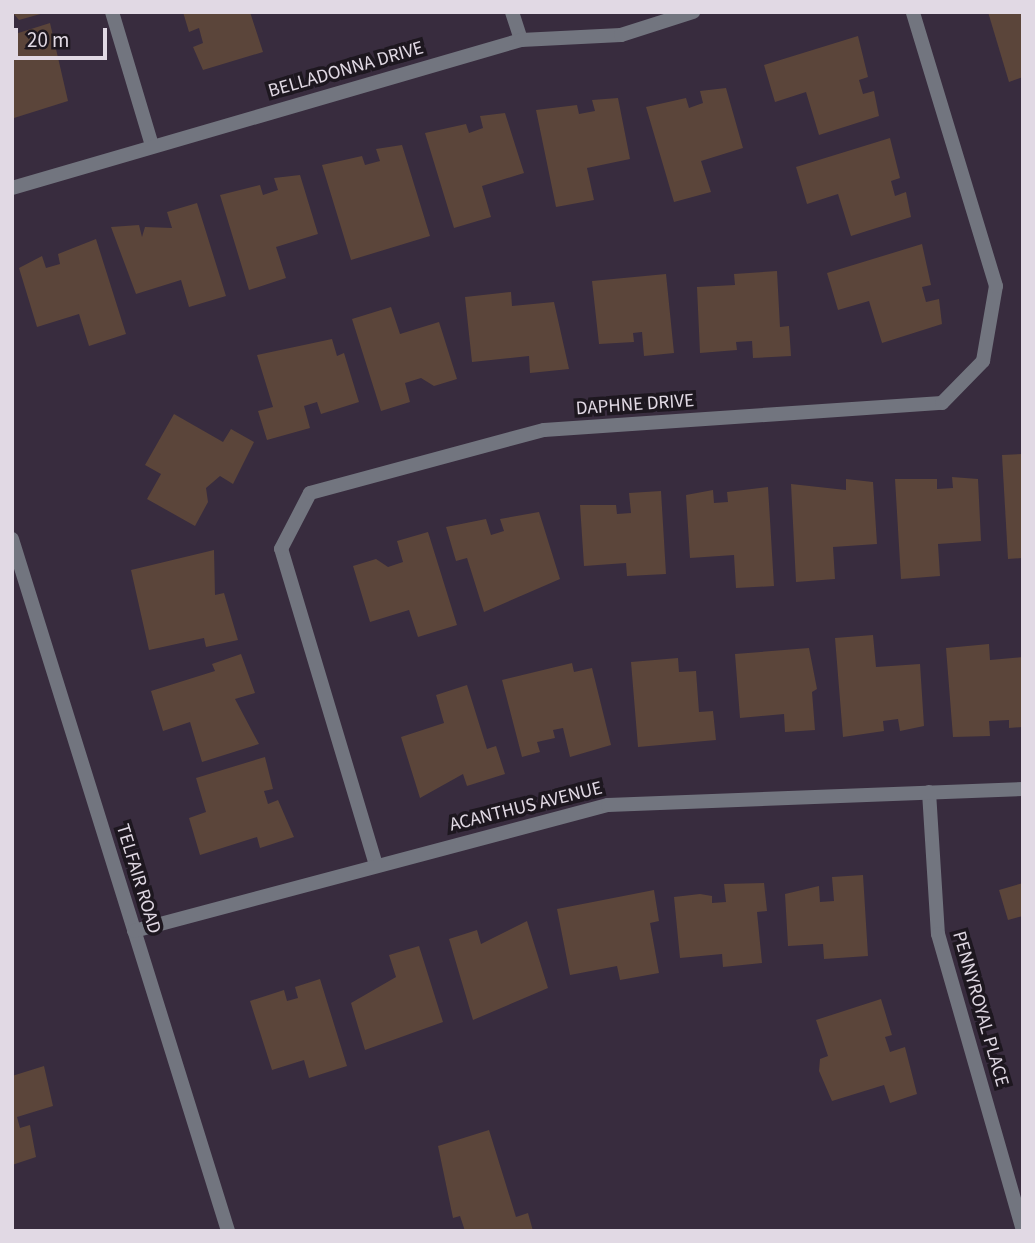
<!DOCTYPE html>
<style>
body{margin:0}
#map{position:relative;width:1035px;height:1243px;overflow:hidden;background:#382c3e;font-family:"Source Sans 3",sans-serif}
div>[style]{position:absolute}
.building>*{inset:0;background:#5b453a}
.minor>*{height:14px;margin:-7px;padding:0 7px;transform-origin:7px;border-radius:7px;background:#72757f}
span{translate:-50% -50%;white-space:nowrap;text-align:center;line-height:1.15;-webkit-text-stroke:7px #1d171f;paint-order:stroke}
.street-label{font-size:19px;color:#e1d9e4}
.frame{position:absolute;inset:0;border:14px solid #e1d9e4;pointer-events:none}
.scale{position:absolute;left:14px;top:28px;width:93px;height:32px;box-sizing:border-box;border:4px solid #e1d9e4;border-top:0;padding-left:9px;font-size:21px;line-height:24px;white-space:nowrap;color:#e1d9e4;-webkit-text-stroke:5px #1d171f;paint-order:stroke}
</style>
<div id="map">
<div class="building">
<div style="clip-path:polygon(12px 12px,44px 12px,44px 13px,19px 20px)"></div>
<div style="clip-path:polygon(183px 12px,250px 12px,263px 52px,203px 70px,193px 47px,203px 43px,199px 28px,189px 32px)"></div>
<div style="clip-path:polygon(988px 12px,1023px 12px,1023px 77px,1009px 82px)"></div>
<div style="clip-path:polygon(50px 23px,68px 101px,14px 118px,12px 35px)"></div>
<div style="clip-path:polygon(858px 36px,868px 77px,859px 80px,863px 94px,874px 91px,879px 116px,819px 135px,806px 92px,775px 102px,764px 65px)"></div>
<div style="clip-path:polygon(726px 88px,743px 148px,701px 161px,711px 192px,674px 202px,646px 107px,686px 98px,689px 108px,703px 103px,700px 91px)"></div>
<div style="clip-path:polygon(618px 98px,630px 159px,587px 168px,594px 200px,556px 207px,536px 110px,577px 105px,579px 114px,595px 111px,592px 100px)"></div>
<div style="clip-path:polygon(505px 113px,524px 173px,482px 186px,491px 217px,454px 228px,425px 133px,466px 124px,469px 133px,483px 128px,480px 116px)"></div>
<div style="clip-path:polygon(890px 138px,900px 178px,891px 181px,895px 196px,906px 192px,911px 217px,851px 236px,838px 194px,807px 204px,796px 167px)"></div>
<div style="clip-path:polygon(402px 145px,430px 236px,351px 260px,322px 165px,362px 156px,365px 165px,380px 161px,376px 149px)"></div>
<div style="clip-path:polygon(300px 175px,318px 234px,276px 247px,286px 278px,249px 290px,220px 195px,260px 185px,263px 195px,278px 190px,274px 178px)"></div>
<div style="clip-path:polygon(197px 203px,226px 296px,189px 307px,181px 280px,136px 294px,111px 227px,139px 225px,142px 237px,145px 227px,172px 228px,167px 212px)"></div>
<div style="clip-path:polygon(96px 239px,126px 334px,89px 346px,79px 314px,37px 327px,19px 268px,42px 256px,46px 268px,60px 264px,58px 254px)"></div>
<div style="clip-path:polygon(922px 244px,931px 285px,922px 287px,926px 302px,939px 299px,942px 324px,882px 343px,869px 301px,838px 310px,827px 273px)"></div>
<div style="clip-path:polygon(777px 271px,780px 327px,789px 326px,791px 356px,753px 358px,752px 341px,736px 342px,737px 350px,700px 353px,697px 287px,735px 285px,734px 274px)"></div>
<div style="clip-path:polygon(666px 274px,674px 353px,644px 356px,642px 332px,633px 333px,634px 342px,599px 344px,592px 281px)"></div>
<div style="clip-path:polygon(511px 292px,512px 306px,554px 302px,569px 369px,530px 373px,529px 356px,472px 362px,465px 297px)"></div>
<div style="clip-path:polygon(391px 307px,400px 334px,439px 322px,457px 379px,434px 386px,421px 378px,405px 383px,410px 402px,381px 411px,352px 319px)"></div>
<div style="clip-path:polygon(332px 339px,337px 356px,344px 353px,359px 402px,321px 414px,317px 402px,304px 406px,310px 428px,267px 440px,258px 411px,273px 407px,257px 355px)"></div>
<div style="clip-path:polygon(174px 414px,223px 442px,231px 429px,254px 442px,233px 484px,220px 476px,206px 488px,208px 502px,195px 526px,147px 499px,161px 474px,145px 465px)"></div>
<div style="clip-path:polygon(1023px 454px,1023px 558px,1008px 559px,1002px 455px)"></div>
<div style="clip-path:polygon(952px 477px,978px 479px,981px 541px,938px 544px,940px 576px,901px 579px,895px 479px,937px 479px,937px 489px,953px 488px)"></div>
<div style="clip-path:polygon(846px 479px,873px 482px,877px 544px,833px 547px,835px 579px,796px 582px,791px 484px,846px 490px)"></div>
<div style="clip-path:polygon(768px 487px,774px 586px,736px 588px,734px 555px,690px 558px,686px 495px,713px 490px,714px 503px,728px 502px,727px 492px)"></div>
<div style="clip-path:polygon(661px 491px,666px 574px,627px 576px,626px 563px,584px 566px,580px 505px,616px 505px,617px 514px,631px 513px,629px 493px)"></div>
<div style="clip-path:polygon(539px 512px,560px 579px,484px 612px,467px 558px,456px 561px,446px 527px,486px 519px,491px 535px,504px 531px,500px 519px)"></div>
<div style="clip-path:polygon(428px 532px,457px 625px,418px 637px,409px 610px,370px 622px,353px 566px,376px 559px,388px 567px,403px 562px,397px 541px)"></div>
<div style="clip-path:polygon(214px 550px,215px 595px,224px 593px,238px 640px,206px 647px,204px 638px,149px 650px,131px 570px)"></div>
<div style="clip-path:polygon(873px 635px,876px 667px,920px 664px,924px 726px,900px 731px,898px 719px,883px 721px,884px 731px,843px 737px,835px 638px)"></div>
<div style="clip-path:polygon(989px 644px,990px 660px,1023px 657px,1023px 727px,1009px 728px,1009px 720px,989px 721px,990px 736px,953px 737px,946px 648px)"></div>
<div style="clip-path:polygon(809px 648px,817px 689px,812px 692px,815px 730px,785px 732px,784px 714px,740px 718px,735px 654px)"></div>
<div style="clip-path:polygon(241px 654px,255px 693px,235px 699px,259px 744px,202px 762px,190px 722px,163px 731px,151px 691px,215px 671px,212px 664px)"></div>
<div style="clip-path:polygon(678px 658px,679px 672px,696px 671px,699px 712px,713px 711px,716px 740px,638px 747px,631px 662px)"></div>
<div style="clip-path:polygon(572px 663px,574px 672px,592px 668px,611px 745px,570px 757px,563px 728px,553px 730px,555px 738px,537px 742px,540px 752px,522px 757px,502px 680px)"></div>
<div style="clip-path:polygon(467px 685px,487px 749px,496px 746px,505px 774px,467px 786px,463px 774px,420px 798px,401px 737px,444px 723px,436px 695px)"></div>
<div style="clip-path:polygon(265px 757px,273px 789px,264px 791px,268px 804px,278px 800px,294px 837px,260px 848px,257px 837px,200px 855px,189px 818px,206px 812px,196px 778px)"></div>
<div style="clip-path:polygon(863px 875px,868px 956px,824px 959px,823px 944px,788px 946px,785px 894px,819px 886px,820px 902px,834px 901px,832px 877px)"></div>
<div style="clip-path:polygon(764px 883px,767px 911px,757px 912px,762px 963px,723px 967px,722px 954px,680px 958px,674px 897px,700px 894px,712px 896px,712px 903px,726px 902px,724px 884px)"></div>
<div style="clip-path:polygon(1023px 883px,1023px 916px,1008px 920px,999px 890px)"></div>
<div style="clip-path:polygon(654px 890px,659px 921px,650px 923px,659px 973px,620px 980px,617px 966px,570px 975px,557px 909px)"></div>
<div style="clip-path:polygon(527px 921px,548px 988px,473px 1020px,449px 939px,477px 930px,481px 944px)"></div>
<div style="clip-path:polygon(419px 946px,443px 1022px,365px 1050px,351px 1003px,396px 977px,389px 955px)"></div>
<div style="clip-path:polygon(320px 979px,347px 1066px,309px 1078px,304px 1060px,272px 1070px,250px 1001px,284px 990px,287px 1001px,298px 998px,295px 987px)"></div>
<div style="clip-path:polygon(881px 999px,892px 1035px,885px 1037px,890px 1052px,905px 1047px,917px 1094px,890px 1103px,884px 1085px,832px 1101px,819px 1071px,820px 1059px,828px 1056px,816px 1020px)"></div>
<div style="clip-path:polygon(44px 1066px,53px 1106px,17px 1117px,20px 1128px,30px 1125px,36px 1157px,12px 1165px,12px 1076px)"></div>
<div style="clip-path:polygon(489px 1130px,516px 1217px,528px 1213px,533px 1231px,465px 1231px,460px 1216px,453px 1218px,438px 1146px)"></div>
</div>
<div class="minor">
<div style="left:112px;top:12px;width:139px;rotate:73.3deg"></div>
<div style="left:512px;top:12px;width:29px;rotate:72deg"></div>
<div style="left:12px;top:188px;width:530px;rotate:-16.21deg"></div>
<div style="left:521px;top:40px;width:100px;rotate:-2.9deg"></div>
<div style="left:621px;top:35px;width:76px;rotate:-17.7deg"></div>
<div style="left:12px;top:539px;width:725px;rotate:72.66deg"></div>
<div style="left:929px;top:792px;width:142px;rotate:86.4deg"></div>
<div style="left:938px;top:934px;width:309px;rotate:74deg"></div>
<div style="left:376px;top:865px;width:330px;rotate:-106.7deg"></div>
<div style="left:281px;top:549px;width:63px;rotate:-62.6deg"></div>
<div style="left:310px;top:493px;width:242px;rotate:-15.1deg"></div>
<div style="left:544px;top:430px;width:399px;rotate:-3.9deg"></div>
<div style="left:942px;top:403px;width:59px;rotate:-45.7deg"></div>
<div style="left:983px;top:361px;width:76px;rotate:-80.2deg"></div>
<div style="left:996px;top:286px;width:286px;rotate:-106.9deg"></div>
<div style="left:134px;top:931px;width:490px;rotate:-14.9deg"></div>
<div style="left:608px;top:805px;width:415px;rotate:-2.2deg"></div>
</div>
<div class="street-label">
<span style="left:346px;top:70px;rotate:-16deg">BELLADONNA DRIVE</span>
<span style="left:635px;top:405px;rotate:-4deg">DAPHNE DRIVE</span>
<span style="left:526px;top:807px;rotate:-14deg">ACANTHUS AVENUE</span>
<span style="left:138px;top:879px;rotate:73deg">TELFAIR ROAD</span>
<span style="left:980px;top:1009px;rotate:74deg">PENNYROYAL PLACE</span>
</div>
<div class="frame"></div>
<div class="scale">20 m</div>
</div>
